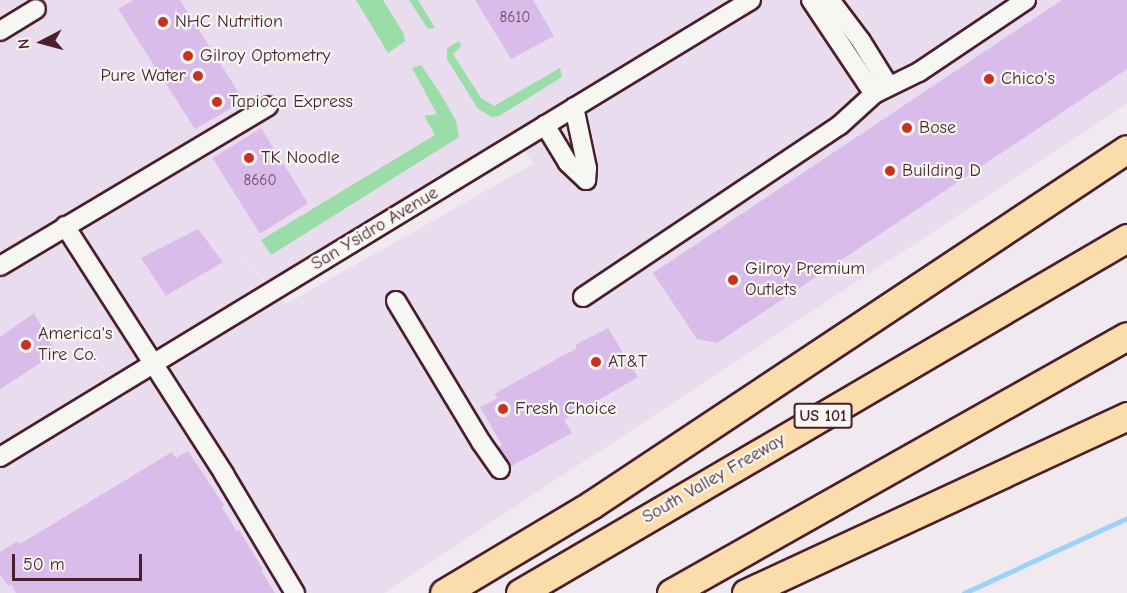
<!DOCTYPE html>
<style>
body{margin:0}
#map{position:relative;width:1127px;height:593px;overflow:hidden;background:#f0eaf0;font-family:"Comic Neue",sans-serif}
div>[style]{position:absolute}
.built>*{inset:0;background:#e9dcee}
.green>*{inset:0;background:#9bdda8}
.stream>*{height:5px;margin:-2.5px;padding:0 2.5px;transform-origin:2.5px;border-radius:2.5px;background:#9bd1fa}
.building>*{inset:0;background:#d9bcea;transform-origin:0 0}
.roads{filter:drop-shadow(2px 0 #4a1f2b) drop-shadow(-2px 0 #4a1f2b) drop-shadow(0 2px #4a1f2b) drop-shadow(0 -2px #4a1f2b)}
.minor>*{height:18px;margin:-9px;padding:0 9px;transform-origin:9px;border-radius:9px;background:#f6f6f2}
.highway>*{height:27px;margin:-13.5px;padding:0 13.5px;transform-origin:13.5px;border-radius:13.5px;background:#fbddab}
.dots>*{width:16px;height:16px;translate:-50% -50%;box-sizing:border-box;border:3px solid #f6f6f2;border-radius:50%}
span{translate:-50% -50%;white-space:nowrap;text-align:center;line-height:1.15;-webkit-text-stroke:4.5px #f6f6f2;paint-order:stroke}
.number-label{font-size:15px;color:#6e465b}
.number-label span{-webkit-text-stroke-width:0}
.shield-label span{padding:2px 4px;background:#f6f6f2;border:2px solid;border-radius:4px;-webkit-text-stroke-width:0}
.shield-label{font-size:16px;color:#4a1f2b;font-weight:700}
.poi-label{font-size:18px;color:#4a1f2b}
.left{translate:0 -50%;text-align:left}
.right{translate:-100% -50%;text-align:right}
.street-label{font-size:18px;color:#4a1f2b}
.north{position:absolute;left:12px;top:12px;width:60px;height:60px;-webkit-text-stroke:4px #f6f6f2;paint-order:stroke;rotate:264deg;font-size:16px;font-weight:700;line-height:24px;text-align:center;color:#4a1f2b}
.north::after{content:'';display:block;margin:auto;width:21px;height:27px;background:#4a1f2b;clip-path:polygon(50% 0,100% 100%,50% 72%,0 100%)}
.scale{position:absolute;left:12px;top:554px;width:130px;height:27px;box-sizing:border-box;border:3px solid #4a1f2b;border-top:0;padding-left:8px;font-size:18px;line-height:21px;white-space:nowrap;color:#4a1f2b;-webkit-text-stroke:4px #f6f6f2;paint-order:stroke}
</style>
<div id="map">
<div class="built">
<div style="clip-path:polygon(evenodd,0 0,1127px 0,1127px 104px,384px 593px,0 593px,0 0,519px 141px,533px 164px,286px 304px,232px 250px,275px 290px,519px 141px)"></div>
</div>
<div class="green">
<div style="clip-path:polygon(356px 0,383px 0,404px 34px,405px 41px,388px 53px)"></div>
<div style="clip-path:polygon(409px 0,418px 0,435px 28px,428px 29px)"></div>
<div style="clip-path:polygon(459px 41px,461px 46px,453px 54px,481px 98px,494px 106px,560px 68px,562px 77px,499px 116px,492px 117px,478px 109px,447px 59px,447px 48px)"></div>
<div style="clip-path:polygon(421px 65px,442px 96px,456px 121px,459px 137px,271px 255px,261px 240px,435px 135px,424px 116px,437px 114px,412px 68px)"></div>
</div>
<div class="stream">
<div style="left:964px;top:593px;width:179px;rotate:-24.7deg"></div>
</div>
<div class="building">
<div style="clip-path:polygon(134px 0,180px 0,244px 101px,195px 129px,118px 9px)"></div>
<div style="clip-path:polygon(475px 0,533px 0,554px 36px,511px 59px)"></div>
<div style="clip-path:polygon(1062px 0,1127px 0,1127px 69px,717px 343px,697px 339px,653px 273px)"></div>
<div style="left:261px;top:128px;width:89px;height:57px;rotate:58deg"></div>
<div style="clip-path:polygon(198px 229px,223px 262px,166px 296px,141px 258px)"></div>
<div style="clip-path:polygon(34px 313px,56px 353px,0 389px,0 337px)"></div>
<div style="clip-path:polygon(608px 328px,638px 377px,564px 420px,572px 433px,508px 468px,495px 450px,502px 445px,480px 407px,498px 398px,494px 394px,577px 348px,575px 345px)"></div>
<div style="clip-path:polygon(188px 451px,224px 505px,222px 507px,237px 532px,239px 530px,263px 569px,261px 570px,275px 593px,16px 593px,11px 584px,8px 586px,0 574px,0 552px,18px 541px,20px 544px,172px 452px,176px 458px)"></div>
</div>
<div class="roads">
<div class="minor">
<div style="left:811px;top:0;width:113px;rotate:56.2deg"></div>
<div style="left:830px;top:0;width:51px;rotate:52.9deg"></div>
<div style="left:861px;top:41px;width:53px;rotate:58.1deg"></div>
<div style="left:0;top:31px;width:42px;rotate:-31.4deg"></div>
<div style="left:545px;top:125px;width:44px;rotate:58.8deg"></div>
<div style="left:568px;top:163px;width:25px;rotate:43deg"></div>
<div style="left:586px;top:180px;width:12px;rotate:-85deg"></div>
<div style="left:587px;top:168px;width:62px;rotate:-102deg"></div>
<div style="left:65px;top:226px;width:295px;rotate:57.3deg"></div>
<div style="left:224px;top:474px;width:139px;rotate:59.2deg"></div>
<div style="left:0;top:266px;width:312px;rotate:-30.8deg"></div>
<div style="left:583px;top:297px;width:309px;rotate:-33.8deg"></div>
<div style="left:840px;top:125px;width:46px;rotate:-42.4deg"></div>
<div style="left:874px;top:94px;width:50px;rotate:-26.1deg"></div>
<div style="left:919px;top:72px;width:129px;rotate:-33.9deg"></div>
<div style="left:396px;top:301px;width:165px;rotate:58.9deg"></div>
<div style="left:481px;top:442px;width:33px;rotate:55deg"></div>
<div style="left:0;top:457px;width:879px;rotate:-31.32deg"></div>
</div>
<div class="highway">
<div style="left:444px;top:593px;width:171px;rotate:-30.9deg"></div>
<div style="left:591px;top:505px;width:643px;rotate:-33.59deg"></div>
<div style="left:520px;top:593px;width:703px;rotate:-30.32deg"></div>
<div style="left:671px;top:593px;width:523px;rotate:-29.41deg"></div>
<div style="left:746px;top:593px;width:420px;rotate:-24.9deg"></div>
</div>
</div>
<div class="dots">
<div style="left:163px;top:22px;background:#c8321e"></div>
<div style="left:188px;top:56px;background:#c8321e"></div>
<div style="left:198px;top:76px;background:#c8321e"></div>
<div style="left:989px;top:79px;background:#c8321e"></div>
<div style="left:217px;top:102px;background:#c8321e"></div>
<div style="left:907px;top:128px;background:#c8321e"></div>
<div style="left:249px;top:158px;background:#c8321e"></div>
<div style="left:890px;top:171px;background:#c8321e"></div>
<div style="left:733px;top:280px;background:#c8321e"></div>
<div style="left:26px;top:345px;background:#c8321e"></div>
<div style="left:596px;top:362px;background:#c8321e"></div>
<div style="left:503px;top:409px;background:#c8321e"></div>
</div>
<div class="number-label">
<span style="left:515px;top:18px">8610</span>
<span style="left:260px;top:181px">8660</span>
</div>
<div class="shield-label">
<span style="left:823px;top:416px">US 101</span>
</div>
<div class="poi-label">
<span class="left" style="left:175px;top:22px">NHC Nutrition</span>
<span class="left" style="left:200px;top:56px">Gilroy Optometry</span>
<span class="right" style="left:186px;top:76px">Pure Water</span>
<span class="left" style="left:1001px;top:79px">Chico's</span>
<span class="left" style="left:229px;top:102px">Tapioca Express</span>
<span class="left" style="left:919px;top:128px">Bose</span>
<span class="left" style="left:261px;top:158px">TK Noodle</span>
<span class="left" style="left:902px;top:171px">Building D</span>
<span class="left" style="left:745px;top:280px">Gilroy Premium<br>Outlets</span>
<span class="left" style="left:38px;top:345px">America's<br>Tire Co.</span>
<span class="left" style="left:608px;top:362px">AT&amp;T</span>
<span class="left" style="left:515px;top:409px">Fresh Choice</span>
</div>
<div class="street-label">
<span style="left:375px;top:229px;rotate:-31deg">San Ysidro Avenue</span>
<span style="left:714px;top:479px;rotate:-30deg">South Valley Freeway</span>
</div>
<div class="north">N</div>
<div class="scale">50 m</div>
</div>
